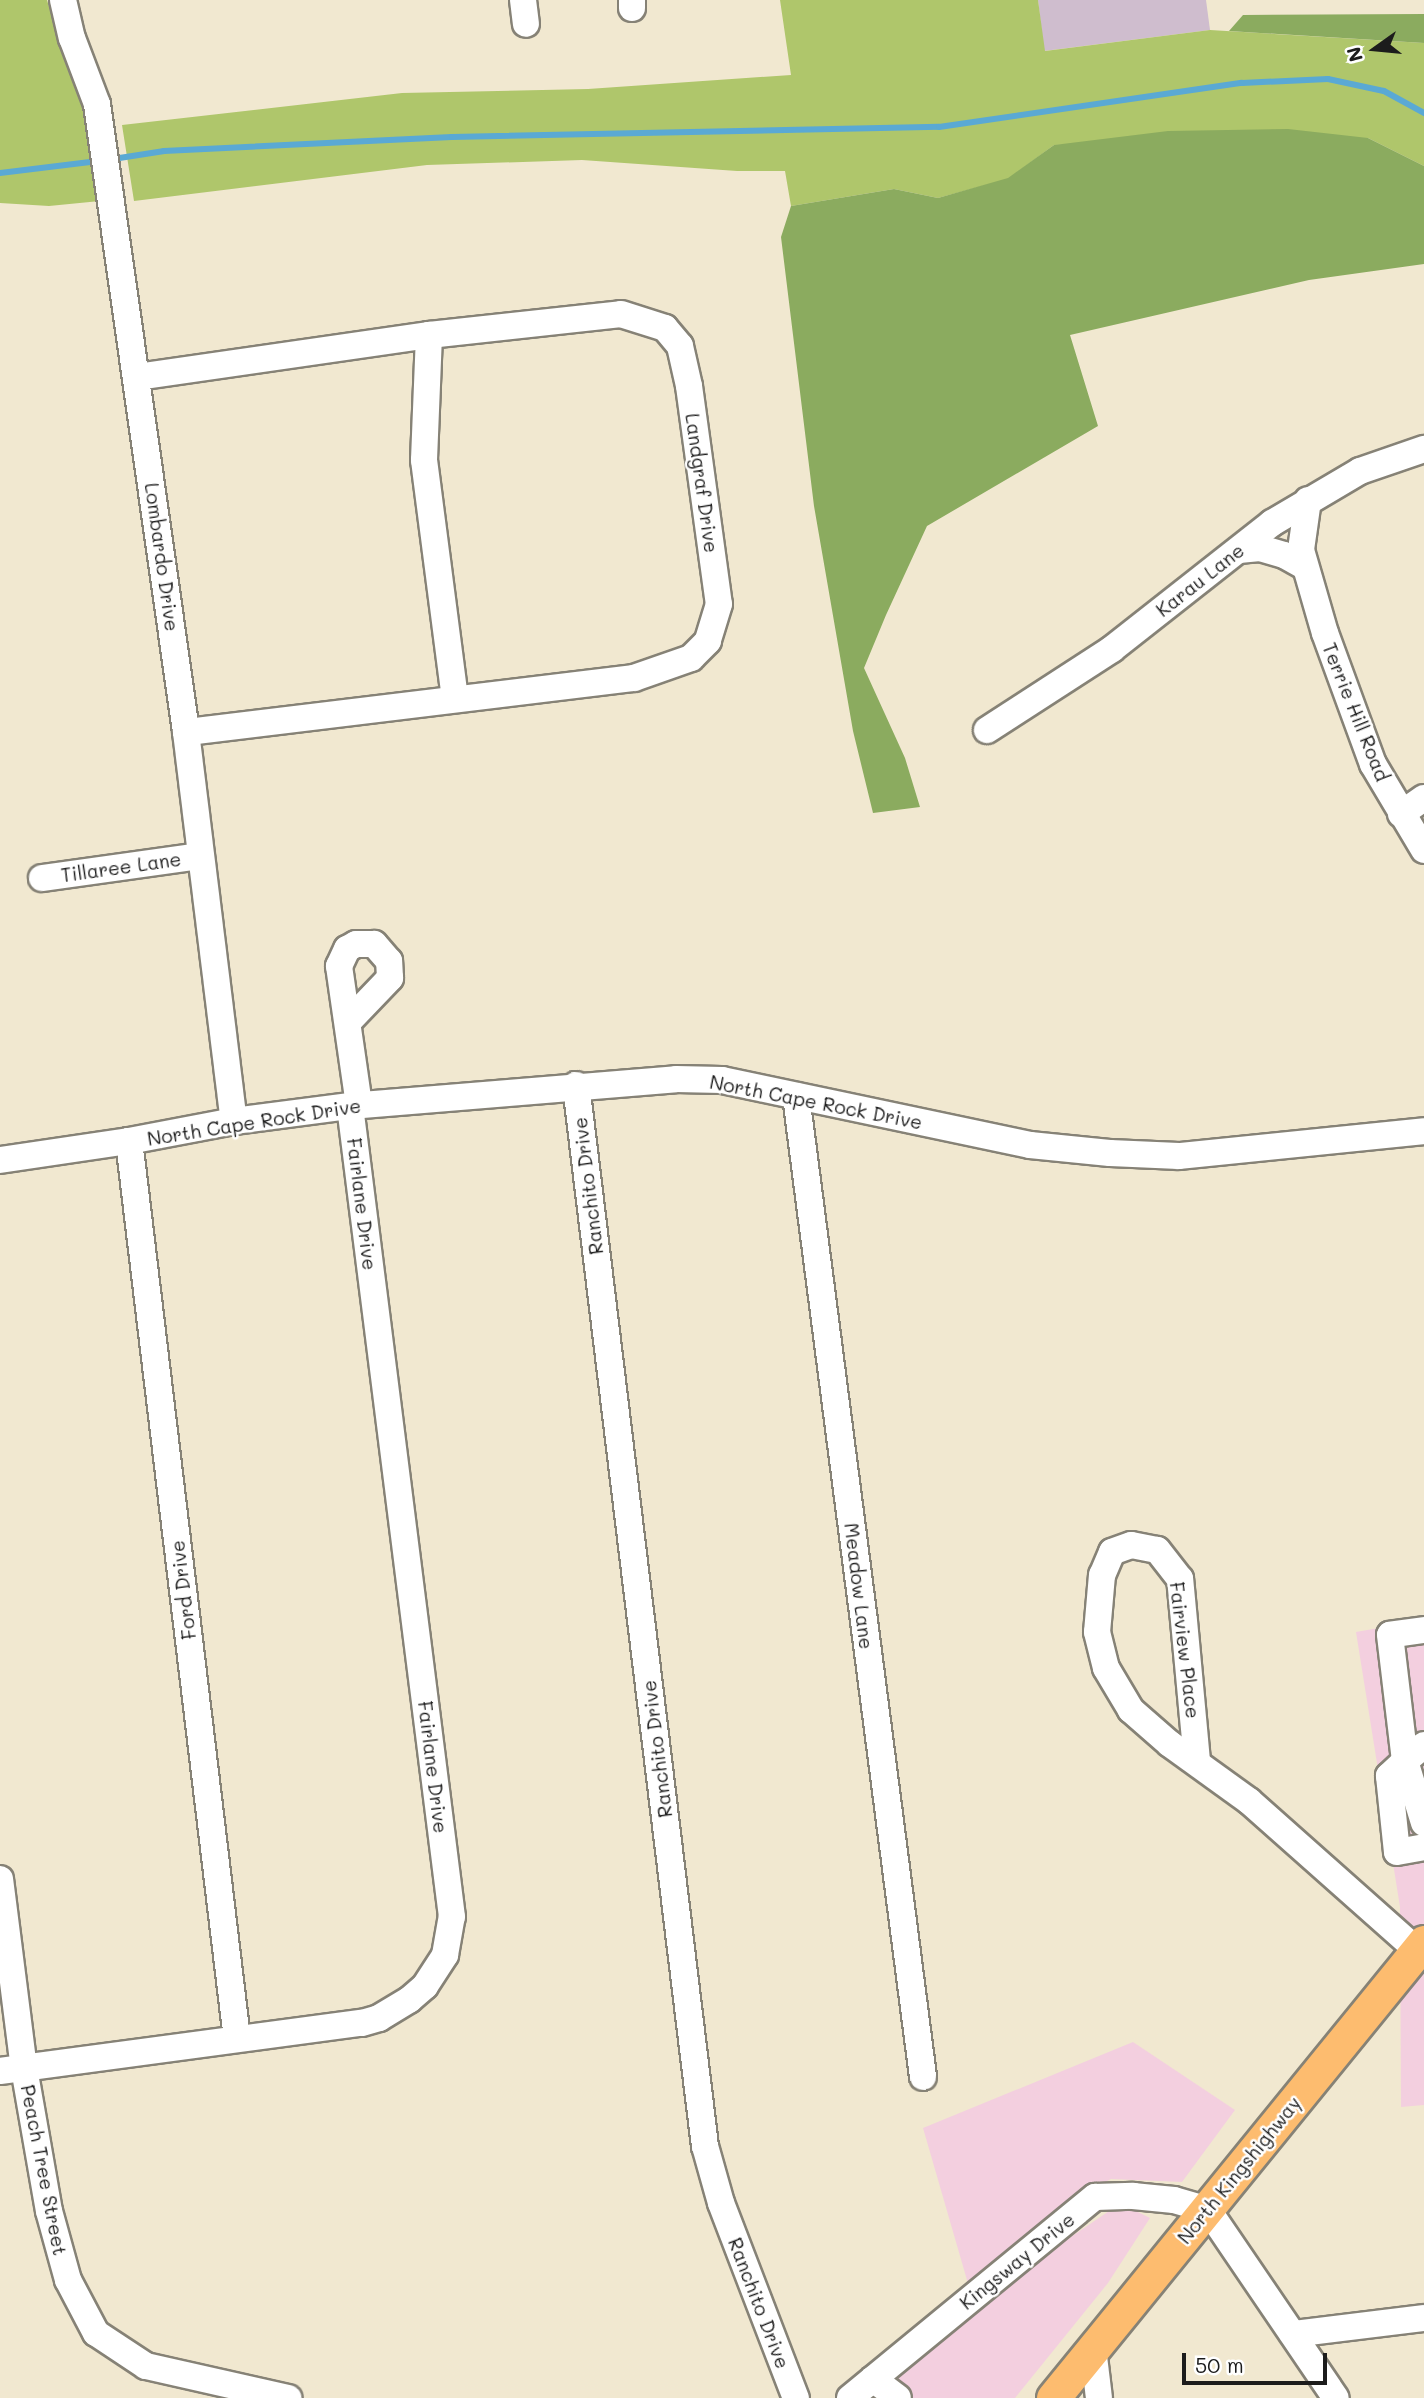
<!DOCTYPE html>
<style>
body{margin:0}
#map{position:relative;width:1424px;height:2398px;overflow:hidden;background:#f1e8d0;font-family:Mali,sans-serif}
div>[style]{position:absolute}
.built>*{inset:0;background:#f3cfdf}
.industrial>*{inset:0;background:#cfbdce}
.green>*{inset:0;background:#afc66b}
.forest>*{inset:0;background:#8bab5f}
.stream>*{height:6px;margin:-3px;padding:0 3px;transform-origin:3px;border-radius:3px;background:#5aa9d4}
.roads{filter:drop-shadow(2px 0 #868276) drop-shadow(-2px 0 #868276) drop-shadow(0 2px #868276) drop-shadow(0 -2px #868276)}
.minor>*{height:26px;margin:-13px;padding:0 13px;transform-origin:13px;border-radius:13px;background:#fff}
.major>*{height:33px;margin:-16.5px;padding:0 16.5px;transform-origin:16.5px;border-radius:16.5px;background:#fdbc6f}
span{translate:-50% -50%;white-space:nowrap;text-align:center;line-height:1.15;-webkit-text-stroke:5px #fff;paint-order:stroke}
.street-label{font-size:19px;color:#1c1c1c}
.north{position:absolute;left:1340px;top:14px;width:70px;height:70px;-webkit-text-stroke:5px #fff;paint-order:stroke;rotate:255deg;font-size:19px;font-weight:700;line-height:28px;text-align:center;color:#1c1c1c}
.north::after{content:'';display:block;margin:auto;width:24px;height:32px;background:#1c1c1c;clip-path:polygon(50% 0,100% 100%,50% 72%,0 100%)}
.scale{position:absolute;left:1182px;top:2353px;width:145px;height:32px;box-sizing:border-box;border:4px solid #1c1c1c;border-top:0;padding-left:9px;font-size:21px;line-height:24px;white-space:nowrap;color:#1c1c1c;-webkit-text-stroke:5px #fff;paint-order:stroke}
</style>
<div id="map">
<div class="built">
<div style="clip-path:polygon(1424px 1620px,1424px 2105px,1401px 2107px,1400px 1907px,1356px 1632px)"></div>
<div style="clip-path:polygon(1133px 2042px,1235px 2110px,1182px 2182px,1111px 2179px,1077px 2196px,969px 2287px,923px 2128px)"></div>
<div style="clip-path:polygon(1115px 2207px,1136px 2211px,1150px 2218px,1108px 2283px,1015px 2398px,868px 2398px,1059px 2245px)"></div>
</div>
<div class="industrial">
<div style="clip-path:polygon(1038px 0,1206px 0,1210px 30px,1044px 51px)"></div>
</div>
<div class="green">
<div style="clip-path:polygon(0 0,47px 0,59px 40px,88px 101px,100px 201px,49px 206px,0 203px)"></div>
<div style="clip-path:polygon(780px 0,1038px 0,1045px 51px,1210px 30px,1424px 43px,1424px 166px,1368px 138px,1054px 145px,1008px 179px,938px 198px,894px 189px,791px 206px,785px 171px,737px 171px,582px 160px,427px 165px,134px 201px,122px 125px,402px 93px,588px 89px,791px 75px)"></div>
</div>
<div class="forest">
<div style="clip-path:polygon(1424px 14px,1424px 43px,1229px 31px,1243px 15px)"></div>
<div style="clip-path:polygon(1288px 129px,1368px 138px,1424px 166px,1424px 264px,1309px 280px,1070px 335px,1098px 426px,927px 526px,886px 615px,864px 668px,905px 758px,920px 807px,873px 813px,853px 731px,814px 506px,781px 237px,791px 206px,894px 189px,938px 198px,1008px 178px,1054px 145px,1168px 131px)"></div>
</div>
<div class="stream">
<div style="left:113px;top:159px;width:52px;rotate:-8.9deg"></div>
<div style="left:164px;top:151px;width:288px;rotate:-2.8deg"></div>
<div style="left:452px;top:137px;width:487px;rotate:-1.2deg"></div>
<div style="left:939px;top:127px;width:306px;rotate:-8.3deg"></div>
<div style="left:1242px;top:83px;width:86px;rotate:-2.7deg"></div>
<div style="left:1328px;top:79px;width:57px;rotate:12.1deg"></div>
<div style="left:1384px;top:91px;width:46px;rotate:28.8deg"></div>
<div style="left:0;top:173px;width:99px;rotate:-7deg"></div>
</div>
<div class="roads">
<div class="minor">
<div style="left:63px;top:0;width:39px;rotate:77deg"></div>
<div style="left:72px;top:38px;width:71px;rotate:69.3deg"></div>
<div style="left:97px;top:104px;width:634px;rotate:81.93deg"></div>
<div style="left:186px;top:732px;width:392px;rotate:83deg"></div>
<div style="left:523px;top:0;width:24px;rotate:83deg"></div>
<div style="left:632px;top:0;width:8px;rotate:90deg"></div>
<div style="left:429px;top:335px;width:125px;rotate:92.3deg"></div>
<div style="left:424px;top:460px;width:241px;rotate:82.6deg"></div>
<div style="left:137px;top:377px;width:295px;rotate:-8.2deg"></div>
<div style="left:429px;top:335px;width:193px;rotate:-6.2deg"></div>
<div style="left:621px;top:314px;width:46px;rotate:17.7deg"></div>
<div style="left:665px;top:328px;width:23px;rotate:50deg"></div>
<div style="left:680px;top:346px;width:41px;rotate:77.3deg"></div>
<div style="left:689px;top:386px;width:220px;rotate:82.2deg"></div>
<div style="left:719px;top:604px;width:39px;rotate:107deg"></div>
<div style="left:708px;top:641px;width:24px;rotate:135deg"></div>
<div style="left:691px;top:658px;width:60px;rotate:160.7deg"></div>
<div style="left:634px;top:678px;width:451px;rotate:173.1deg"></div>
<div style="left:1308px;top:500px;width:50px;rotate:98deg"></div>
<div style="left:1301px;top:550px;width:86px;rotate:73.9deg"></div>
<div style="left:1325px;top:633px;width:140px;rotate:69.9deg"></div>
<div style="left:1373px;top:764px;width:100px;rotate:59.3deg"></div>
<div style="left:1239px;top:550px;width:21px;rotate:-5deg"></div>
<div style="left:1260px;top:548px;width:25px;rotate:16deg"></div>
<div style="left:1284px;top:555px;width:23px;rotate:29deg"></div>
<div style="left:987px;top:730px;width:149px;rotate:-32.9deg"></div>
<div style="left:1112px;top:649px;width:204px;rotate:-38.2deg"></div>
<div style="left:1272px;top:523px;width:102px;rotate:-30.6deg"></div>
<div style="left:1360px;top:471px;width:68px;rotate:-19deg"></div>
<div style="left:1401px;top:814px;width:28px;rotate:-35deg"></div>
<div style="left:42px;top:878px;width:160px;rotate:-7.9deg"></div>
<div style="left:348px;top:1022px;width:61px;rotate:-46.3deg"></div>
<div style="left:390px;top:978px;width:17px;rotate:-93deg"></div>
<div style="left:389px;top:961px;width:23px;rotate:-131deg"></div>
<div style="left:374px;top:944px;width:18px;rotate:180deg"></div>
<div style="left:356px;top:944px;width:10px;rotate:151deg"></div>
<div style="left:347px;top:949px;width:19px;rotate:115deg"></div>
<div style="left:339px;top:966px;width:140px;rotate:81.8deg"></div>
<div style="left:576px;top:1085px;width:1069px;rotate:83.07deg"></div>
<div style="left:705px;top:2146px;width:59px;rotate:74.3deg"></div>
<div style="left:721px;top:2203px;width:209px;rotate:69deg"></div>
<div style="left:796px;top:1096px;width:989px;rotate:82.62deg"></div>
<div style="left:129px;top:1141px;width:904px;rotate:83.14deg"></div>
<div style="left:0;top:1160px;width:130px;rotate:-8.4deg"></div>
<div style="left:129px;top:1141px;width:107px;rotate:-10.8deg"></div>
<div style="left:234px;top:1121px;width:117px;rotate:-7.4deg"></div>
<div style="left:350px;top:1106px;width:327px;rotate:-4.7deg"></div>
<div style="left:676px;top:1079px;width:46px;rotate:1.2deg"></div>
<div style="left:722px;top:1080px;width:315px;rotate:11.9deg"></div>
<div style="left:1030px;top:1145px;width:80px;rotate:5.7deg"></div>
<div style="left:1110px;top:1153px;width:69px;rotate:2.5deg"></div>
<div style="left:1179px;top:1156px;width:246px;rotate:-5.8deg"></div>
<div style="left:1424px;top:1630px;width:34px;rotate:172deg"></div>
<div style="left:1390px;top:1635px;width:127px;rotate:83.2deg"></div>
<div style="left:1405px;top:1761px;width:25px;rotate:-40deg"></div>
<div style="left:1197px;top:1761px;width:183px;rotate:-95.3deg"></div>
<div style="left:1180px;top:1579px;width:37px;rotate:-128deg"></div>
<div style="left:1157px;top:1550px;width:26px;rotate:-169deg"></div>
<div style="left:1131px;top:1545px;width:20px;rotate:160deg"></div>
<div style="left:1112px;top:1552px;width:25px;rotate:113deg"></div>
<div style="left:1102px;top:1575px;width:57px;rotate:95deg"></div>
<div style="left:1097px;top:1632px;width:37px;rotate:76deg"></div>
<div style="left:1106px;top:1668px;width:49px;rotate:59.2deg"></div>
<div style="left:1131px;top:1710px;width:52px;rotate:41.1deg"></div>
<div style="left:1170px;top:1744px;width:97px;rotate:35.8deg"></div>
<div style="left:1249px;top:1801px;width:225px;rotate:41.6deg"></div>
<div style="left:1424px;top:1823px;width:65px;rotate:-107deg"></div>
<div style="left:1405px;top:1761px;width:22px;rotate:137deg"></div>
<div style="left:1389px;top:1776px;width:76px;rotate:84deg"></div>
<div style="left:1397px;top:1852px;width:27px;rotate:-10deg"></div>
<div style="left:0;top:1879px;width:191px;rotate:82.8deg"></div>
<div style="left:24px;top:2068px;width:145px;rotate:80.1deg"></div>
<div style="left:49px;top:2211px;width:72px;rotate:74.6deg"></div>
<div style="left:68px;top:2280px;width:60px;rotate:62.2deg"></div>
<div style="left:96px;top:2333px;width:60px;rotate:33.4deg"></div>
<div style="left:146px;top:2366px;width:146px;rotate:12.7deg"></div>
<div style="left:0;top:2071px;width:365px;rotate:-7.6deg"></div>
<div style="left:362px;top:2023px;width:18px;rotate:-16deg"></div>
<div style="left:379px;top:2018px;width:35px;rotate:-31deg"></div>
<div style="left:409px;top:2000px;width:21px;rotate:-41deg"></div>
<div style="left:425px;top:1986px;width:37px;rotate:-57deg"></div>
<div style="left:445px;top:1955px;width:39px;rotate:-80deg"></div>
<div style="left:452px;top:1917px;width:817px;rotate:-97.17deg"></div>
<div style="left:1293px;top:2334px;width:132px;rotate:-7deg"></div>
<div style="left:1093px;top:2348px;width:50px;rotate:83.2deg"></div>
<div style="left:873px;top:2379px;width:31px;rotate:37deg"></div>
<div style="left:850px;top:2398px;width:317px;rotate:-39.4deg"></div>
<div style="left:1095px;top:2197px;width:38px;rotate:-2deg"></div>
<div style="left:1133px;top:2196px;width:41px;rotate:5.6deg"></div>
<div style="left:1174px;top:2200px;width:35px;rotate:16deg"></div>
<div style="left:1208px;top:2210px;width:227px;rotate:55.8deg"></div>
</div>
<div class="major">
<div style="left:1053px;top:2398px;width:588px;rotate:-50.87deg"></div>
</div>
</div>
<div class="street-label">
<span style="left:702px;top:483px;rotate:82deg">Landgraf Drive</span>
<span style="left:162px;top:557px;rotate:82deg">Lombardo Drive</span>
<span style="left:1200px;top:580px;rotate:-38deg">Karau Lane</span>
<span style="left:1356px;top:712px;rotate:68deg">Terrie Hill Road</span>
<span style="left:121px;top:867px;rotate:-8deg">Tillaree Lane</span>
<span style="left:816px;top:1102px;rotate:11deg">North Cape Rock Drive</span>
<span style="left:254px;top:1122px;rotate:-9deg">North Cape Rock Drive</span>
<span style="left:588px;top:1186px;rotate:-97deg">Ranchito Drive</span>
<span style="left:362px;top:1204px;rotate:83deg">Fairlane Drive</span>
<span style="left:859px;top:1586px;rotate:83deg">Meadow Lane</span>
<span style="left:183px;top:1590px;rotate:-97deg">Ford Drive</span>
<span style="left:1185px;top:1650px;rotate:83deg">Fairview Place</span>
<span style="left:657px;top:1749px;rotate:-97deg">Ranchito Drive</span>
<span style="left:433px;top:1767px;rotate:83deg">Fairlane Drive</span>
<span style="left:44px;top:2170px;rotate:79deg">Peach Tree Street</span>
<span style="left:1239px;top:2170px;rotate:-51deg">North Kingshighway</span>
<span style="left:1017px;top:2261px;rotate:-39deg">Kingsway Drive</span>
<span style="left:759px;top:2303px;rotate:69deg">Ranchito Drive</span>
</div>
<div class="north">N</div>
<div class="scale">50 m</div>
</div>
